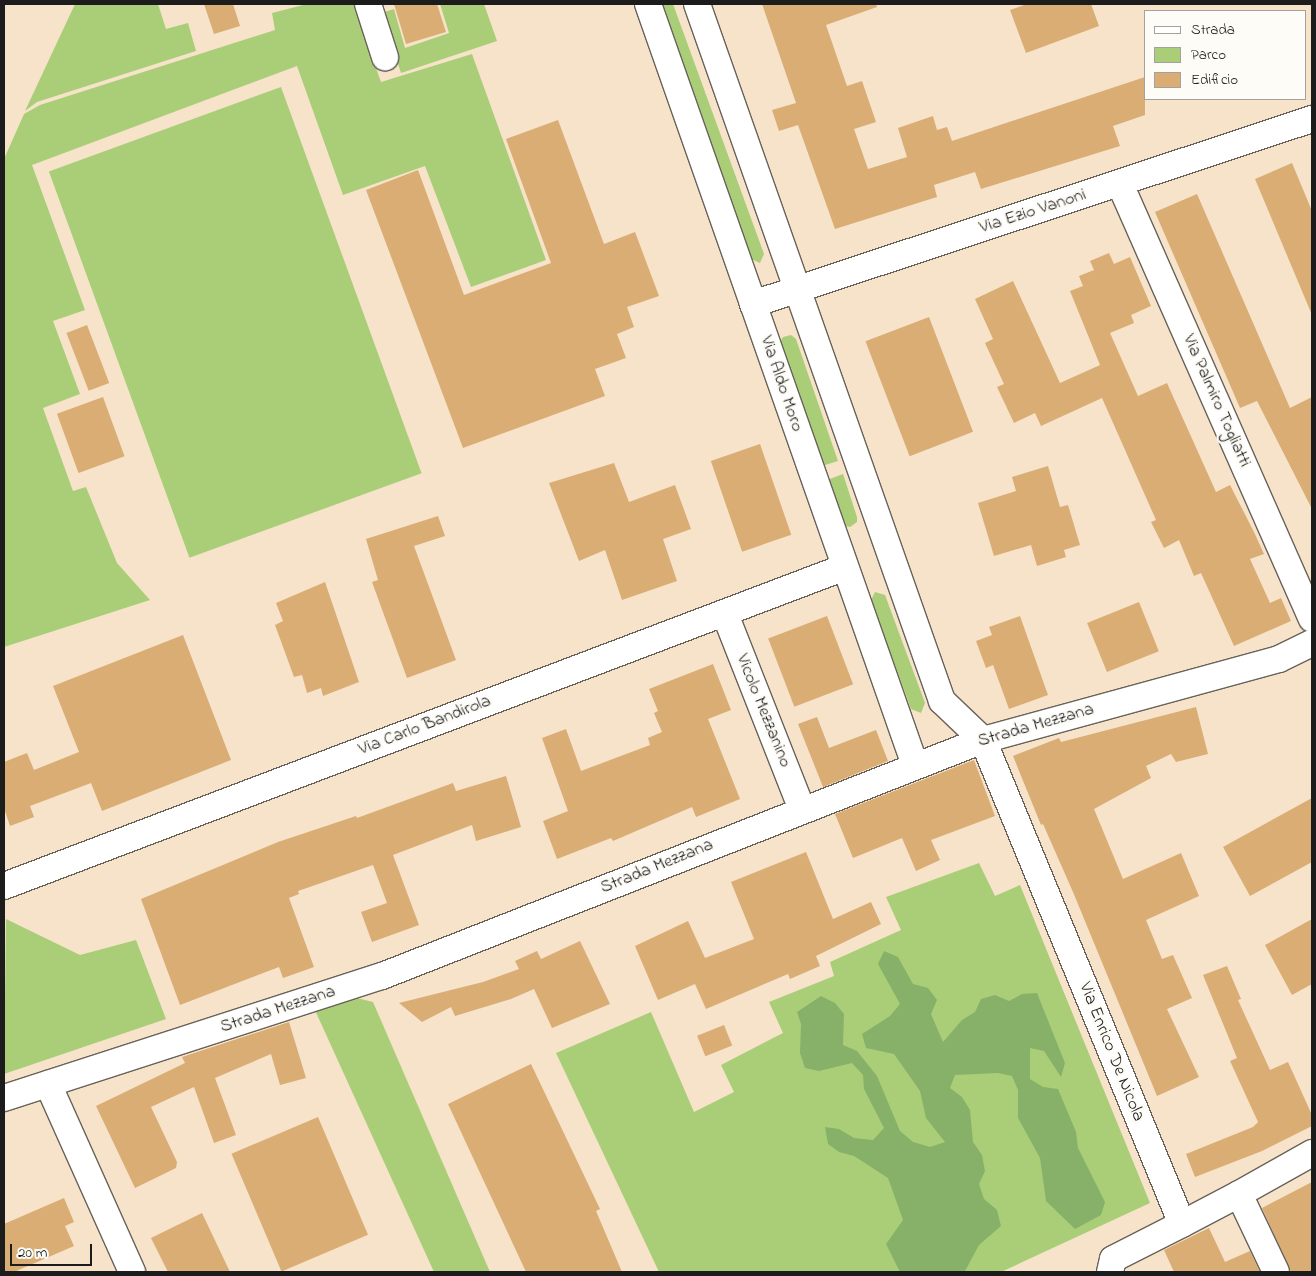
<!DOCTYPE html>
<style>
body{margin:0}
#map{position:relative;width:1316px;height:1276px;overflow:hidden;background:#f6e3ca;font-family:"Indie Flower",sans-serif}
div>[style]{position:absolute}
.green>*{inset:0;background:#aace78;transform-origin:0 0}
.forest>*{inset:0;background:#87b168}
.building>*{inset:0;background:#daad75;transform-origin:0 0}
.roads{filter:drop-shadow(1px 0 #686259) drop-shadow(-1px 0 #686259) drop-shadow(0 1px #686259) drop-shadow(0 -1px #686259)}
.street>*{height:26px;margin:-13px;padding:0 13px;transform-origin:13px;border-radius:13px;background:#fff}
span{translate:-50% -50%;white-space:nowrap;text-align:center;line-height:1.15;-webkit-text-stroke:5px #fdfcf7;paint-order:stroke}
.street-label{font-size:18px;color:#1c1c1c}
.frame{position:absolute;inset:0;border:5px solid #1c1c1c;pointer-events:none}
.legend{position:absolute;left:1144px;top:10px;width:162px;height:90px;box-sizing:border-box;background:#fdfcf7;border:1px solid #a3a29f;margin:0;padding:6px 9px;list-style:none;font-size:15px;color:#1c1c1c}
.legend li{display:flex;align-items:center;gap:10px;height:25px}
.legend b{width:25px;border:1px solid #a3a29f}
.scale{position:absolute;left:10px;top:1244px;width:82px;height:22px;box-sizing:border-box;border:2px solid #1c1c1c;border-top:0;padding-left:6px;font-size:15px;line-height:18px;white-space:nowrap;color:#1c1c1c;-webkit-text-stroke:4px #fdfcf7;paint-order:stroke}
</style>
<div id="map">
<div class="green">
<div style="clip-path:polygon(75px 4px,158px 4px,166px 29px,188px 23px,196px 51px,37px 102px,25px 111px)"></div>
<div style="clip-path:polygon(307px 4px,353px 4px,381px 82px,472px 54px,546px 260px,471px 287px,425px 166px,343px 195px,297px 66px,32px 165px,85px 310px,53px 321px,80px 394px,43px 408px,73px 491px,86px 487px,117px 563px,150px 600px,4px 647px,4px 159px,24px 114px,40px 105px,275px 30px,272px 13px)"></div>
<div style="clip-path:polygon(440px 4px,484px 4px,497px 41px,401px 73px,381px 13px,394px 9px,405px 48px,449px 33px)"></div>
<div style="clip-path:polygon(658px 4px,673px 4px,764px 254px,760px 263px,751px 259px)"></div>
<div style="left:281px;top:87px;width:411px;height:247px;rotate:70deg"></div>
<div style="clip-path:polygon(791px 335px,796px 339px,838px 461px,822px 466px,780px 342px,783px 337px)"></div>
<div style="clip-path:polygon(843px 474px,857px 517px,857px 522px,850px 527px,845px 526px,827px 480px)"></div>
<div style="clip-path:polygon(875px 592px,885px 595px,925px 703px,921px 713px,911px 709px,871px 600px)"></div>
<div style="clip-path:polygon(979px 863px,995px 896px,1020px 885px,1150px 1203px,1001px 1272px,659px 1272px,556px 1053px,651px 1012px,694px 1112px,734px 1092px,721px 1065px,783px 1033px,769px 1002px,834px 976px,830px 962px,901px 930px,886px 897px)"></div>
<div style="clip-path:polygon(6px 919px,80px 955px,136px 940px,166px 1019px,4px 1074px)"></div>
<div style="clip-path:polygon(353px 997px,373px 1002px,490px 1272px,434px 1272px,314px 1008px)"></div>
</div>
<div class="forest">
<div style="clip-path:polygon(884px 951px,898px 957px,913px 984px,928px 988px,937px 1000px,931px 1014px,943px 1042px,962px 1020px,975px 1012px,981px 999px,995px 995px,1009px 1001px,1022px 994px,1037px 993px,1065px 1063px,1061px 1077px,1044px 1051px,1030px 1048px,1030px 1079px,1043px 1087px,1058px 1089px,1076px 1132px,1078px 1148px,1105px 1202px,1101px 1215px,1075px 1229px,1046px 1201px,1040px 1158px,1018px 1118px,1018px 1090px,1012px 1076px,998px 1073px,955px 1075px,950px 1088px,962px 1097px,970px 1110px,973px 1142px,982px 1155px,985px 1171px,979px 1184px,984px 1199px,997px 1210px,1001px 1226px,979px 1245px,965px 1271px,900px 1272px,886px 1244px,903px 1220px,888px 1178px,854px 1156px,839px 1152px,828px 1144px,825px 1127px,839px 1129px,854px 1138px,873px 1140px,884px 1128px,864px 1089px,863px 1075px,852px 1063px,819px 1071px,805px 1068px,800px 1053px,801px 1024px,797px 1012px,821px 996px,835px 1003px,844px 1014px,843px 1045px,857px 1051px,877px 1076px,900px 1131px,913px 1142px,930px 1147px,945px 1142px,926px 1118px,920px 1091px,894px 1054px,866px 1048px,862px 1034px,890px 1016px,900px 1004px,878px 964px)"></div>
</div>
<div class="building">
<div style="clip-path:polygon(204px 4px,233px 4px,240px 26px,214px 34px)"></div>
<div style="clip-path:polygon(394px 4px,437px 4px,446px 32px,406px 44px)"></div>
<div style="clip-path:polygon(762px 4px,876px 4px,877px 7px,826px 25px,847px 86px,862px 81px,876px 122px,854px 129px,868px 169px,907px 157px,898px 128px,933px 116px,937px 130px,947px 127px,952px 141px,1145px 77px,1145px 115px,1113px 126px,1120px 146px,981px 189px,975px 172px,934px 185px,937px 197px,835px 229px,798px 125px,779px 131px,772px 110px,796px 103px)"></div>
<div style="clip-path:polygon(1027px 4px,1091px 4px,1099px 26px,1026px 53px,1010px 10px)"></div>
<div style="clip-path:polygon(558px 120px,604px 244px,635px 232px,659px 296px,627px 307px,634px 327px,617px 334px,626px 358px,595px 369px,605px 396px,463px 448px,366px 190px,418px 170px,464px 295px,551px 263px,506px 139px)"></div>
<div style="clip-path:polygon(1292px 163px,1312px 211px,1312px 315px,1255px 179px)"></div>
<div style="clip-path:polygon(1197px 194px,1290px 408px,1312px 397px,1312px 509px,1257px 401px,1240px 408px,1155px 212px)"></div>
<div style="clip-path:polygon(1109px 253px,1114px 264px,1130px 257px,1151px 306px,1131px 315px,1134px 323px,1110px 333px,1138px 396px,1167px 383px,1216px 492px,1230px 485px,1254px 532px,1264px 554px,1250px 559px,1270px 603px,1281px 598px,1291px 621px,1234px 646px,1201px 573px,1194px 576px,1179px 540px,1164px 548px,1151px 522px,1156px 520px,1102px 398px,1041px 426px,1035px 413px,1014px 423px,997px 387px,1004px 384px,985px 343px,993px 339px,975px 299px,1013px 281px,1060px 383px,1100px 365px,1070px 291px,1083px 286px,1079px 276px,1094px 270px,1090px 261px)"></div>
<div style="left:929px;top:317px;width:123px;height:68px;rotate:69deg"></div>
<div style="left:87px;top:325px;width:62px;height:22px;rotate:69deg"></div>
<div style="left:103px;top:397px;width:63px;height:49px;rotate:70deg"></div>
<div style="left:760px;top:444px;width:96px;height:52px;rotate:71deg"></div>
<div style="clip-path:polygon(614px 463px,629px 502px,675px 485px,691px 529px,663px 539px,677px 581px,622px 600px,605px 550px,579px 561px,549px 483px)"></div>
<div style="clip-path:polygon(1048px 466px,1060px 507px,1068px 505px,1080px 545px,1064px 550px,1066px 557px,1037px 566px,1031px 545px,994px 556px,978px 503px,1016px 491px,1012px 477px)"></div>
<div style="clip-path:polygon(438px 516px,445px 536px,414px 546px,456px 660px,407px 678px,372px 582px,378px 580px,366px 539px)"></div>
<div style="clip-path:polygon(325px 582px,359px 682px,323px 696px,321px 688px,307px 693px,302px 675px,294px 677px,275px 625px,283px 621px,276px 603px)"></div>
<div style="left:1139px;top:602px;width:53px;height:56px;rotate:68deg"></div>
<div style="left:827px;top:616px;width:73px;height:63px;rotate:69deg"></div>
<div style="clip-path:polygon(1020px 616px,1048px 695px,1009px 709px,993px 665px,986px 668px,976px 641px,992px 635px,989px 627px)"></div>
<div style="clip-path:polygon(183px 635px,231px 760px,102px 811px,91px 783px,30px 806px,34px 817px,10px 826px,4px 808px,4px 762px,27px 753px,34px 770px,79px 752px,53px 686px)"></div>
<div style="clip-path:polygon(713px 664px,731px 710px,708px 719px,740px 799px,696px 817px,692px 807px,613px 841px,611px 838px,557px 859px,543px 821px,568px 811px,542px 738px,566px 729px,581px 771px,650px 745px,648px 738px,662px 732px,654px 713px,658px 711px,649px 689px)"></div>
<div style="clip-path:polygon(1196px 707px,1208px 754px,1176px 762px,1171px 754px,1146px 766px,1151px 778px,1094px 809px,1123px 879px,1181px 853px,1199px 896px,1146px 920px,1162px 959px,1173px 955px,1192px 998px,1167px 1009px,1199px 1077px,1157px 1096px,1073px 892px,1043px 824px,1041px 825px,1013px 756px,1059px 738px,1061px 742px)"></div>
<div style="clip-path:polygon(817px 717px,829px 748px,876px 730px,888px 761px,823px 787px,798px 724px)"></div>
<div style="clip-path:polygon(974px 760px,995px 816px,931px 840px,940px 860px,916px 871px,902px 838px,853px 858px,835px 814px)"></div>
<div style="clip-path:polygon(506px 776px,521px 827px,476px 841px,472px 825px,393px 855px,419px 925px,372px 942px,361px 912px,387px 903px,373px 865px,298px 891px,299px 894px,289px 898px,314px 967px,283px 978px,279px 967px,180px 1005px,141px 899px,278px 842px,356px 816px,357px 818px,453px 783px,456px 791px)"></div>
<div style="clip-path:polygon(1312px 798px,1312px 862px,1250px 896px,1223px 847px)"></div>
<div style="clip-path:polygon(806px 852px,833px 919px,871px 902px,881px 924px,816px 956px,820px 966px,790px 979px,788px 974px,706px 1009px,695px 984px,658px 1000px,635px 946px,688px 921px,705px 958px,754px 939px,731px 882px)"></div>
<div style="clip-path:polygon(1312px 919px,1312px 984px,1292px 995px,1265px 945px)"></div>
<div style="clip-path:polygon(580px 941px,610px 1004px,552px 1028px,534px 989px,511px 999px,455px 1016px,451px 1007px,422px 1022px,399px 1003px,483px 982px,519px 969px,515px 961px,537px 951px,541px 959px)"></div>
<div style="clip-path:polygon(1227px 966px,1241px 999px,1238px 1000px,1270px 1070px,1288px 1062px,1312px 1115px,1312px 1126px,1262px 1151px,1195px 1177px,1186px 1154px,1253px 1127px,1258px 1122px,1230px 1061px,1237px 1058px,1203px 975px)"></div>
<div style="clip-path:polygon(289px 1022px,306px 1078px,280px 1085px,271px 1054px,215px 1078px,236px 1135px,214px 1143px,194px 1087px,151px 1107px,177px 1162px,176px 1168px,135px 1188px,96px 1106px,185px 1063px,182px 1057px)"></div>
<div style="left:724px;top:1025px;width:22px;height:29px;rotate:68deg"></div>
<div style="clip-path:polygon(531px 1064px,600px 1209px,596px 1211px,622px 1272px,526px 1272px,448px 1104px)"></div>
<div style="left:318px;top:1117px;width:128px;height:94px;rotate:67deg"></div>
<div style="clip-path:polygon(1312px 1182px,1312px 1272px,1291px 1272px,1262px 1208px)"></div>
<div style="clip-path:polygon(64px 1198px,74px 1222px,65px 1226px,74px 1246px,14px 1272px,4px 1272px,4px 1224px)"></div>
<div style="clip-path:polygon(202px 1213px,230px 1272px,168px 1272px,151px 1238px)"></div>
<div style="clip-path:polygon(1209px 1228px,1225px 1262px,1250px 1251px,1260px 1272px,1174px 1272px,1164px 1250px)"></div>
</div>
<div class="roads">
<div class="street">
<div style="left:368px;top:4px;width:56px;rotate:72.2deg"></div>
<div style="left:648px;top:4px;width:806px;rotate:70.67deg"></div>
<div style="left:697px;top:4px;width:739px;rotate:70.63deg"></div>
<div style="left:942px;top:701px;width:57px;rotate:43.6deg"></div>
<div style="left:983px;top:740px;width:523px;rotate:67.65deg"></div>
<div style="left:1182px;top:1224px;width:64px;rotate:-27.8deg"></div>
<div style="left:1239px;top:1194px;width:86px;rotate:64.6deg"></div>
<div style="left:1120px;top:184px;width:475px;rotate:66.2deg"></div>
<div style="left:753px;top:304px;width:589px;rotate:-18.31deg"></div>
<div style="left:725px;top:614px;width:210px;rotate:68.5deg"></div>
<div style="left:4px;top:886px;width:899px;rotate:-20.77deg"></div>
<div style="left:48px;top:1084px;width:206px;rotate:65.9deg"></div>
<div style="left:4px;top:1098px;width:397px;rotate:-17.9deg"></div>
<div style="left:382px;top:976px;width:646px;rotate:-21.44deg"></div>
<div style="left:983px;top:740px;width:307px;rotate:-15.3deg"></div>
<div style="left:1279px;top:659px;width:37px;rotate:-26deg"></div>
<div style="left:1239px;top:1194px;width:84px;rotate:-29.3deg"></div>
<div style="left:1110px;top:1272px;width:13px;rotate:-77deg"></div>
<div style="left:1113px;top:1259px;width:77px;rotate:-26.9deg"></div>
</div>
</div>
<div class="street-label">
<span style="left:1033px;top:212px;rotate:-18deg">Via Ezio Vanoni</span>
<span style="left:781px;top:384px;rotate:71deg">Via Aldo Moro</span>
<span style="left:1216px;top:401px;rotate:66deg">Via Palmiro Togliatti</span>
<span style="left:763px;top:711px;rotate:68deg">Vicolo Mezzanino</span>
<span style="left:425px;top:726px;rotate:-21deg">Via Carlo Bandirola</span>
<span style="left:1036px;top:726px;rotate:-16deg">Strada Mezzana</span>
<span style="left:657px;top:867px;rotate:-22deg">Strada Mezzana</span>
<span style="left:278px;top:1010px;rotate:-18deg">Strada Mezzana</span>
<span style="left:1111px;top:1052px;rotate:68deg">Via Enrico De Nicola</span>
</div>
<div class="frame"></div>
<ul class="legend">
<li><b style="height:6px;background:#fff"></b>Strada</li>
<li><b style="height:14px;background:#aace78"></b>Parco</li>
<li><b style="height:14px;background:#daad75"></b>Edificio</li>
</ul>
<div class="scale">20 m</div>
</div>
